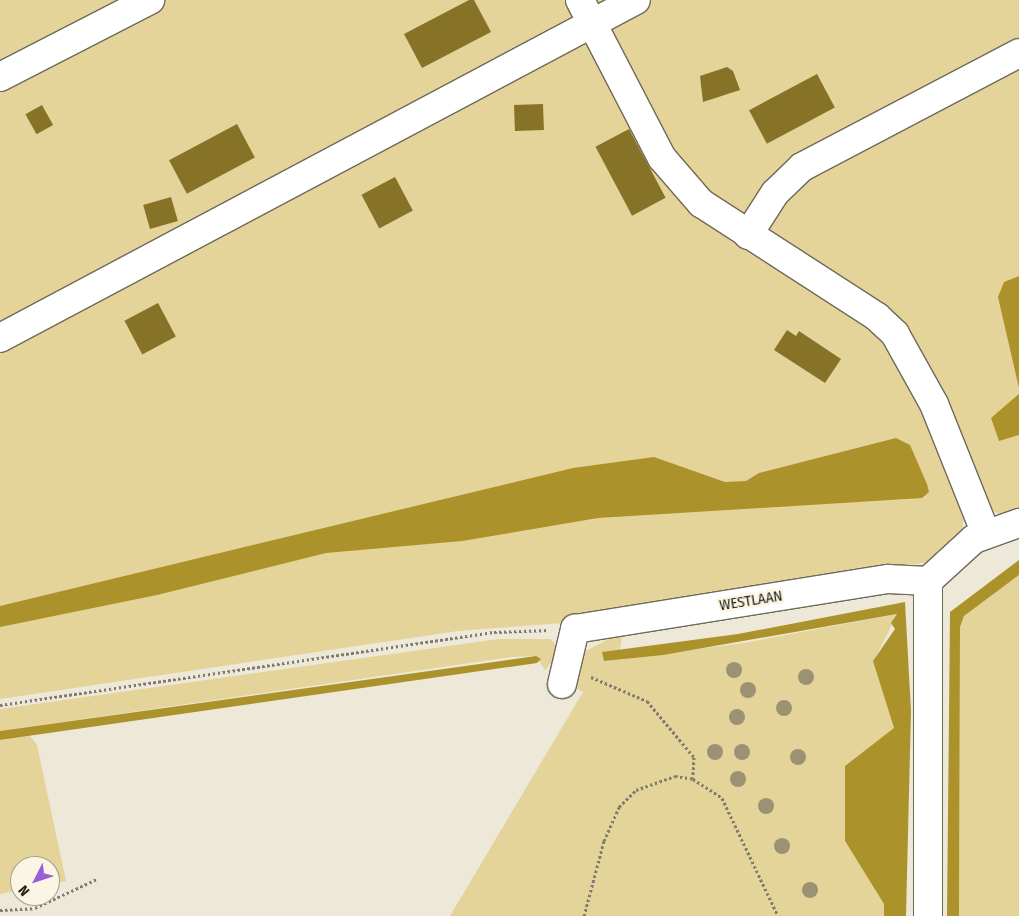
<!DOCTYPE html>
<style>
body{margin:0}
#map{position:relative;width:1019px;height:916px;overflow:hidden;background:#ede8d7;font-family:"Fira Sans Condensed",sans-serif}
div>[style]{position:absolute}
.green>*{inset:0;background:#e5d499}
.water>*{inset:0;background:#ac922a}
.building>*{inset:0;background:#877327;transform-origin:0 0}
.path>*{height:3px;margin-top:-1.5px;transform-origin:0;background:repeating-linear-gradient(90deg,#7f7b70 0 2.5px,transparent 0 5px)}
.roads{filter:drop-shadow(1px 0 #6e695a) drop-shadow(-1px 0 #6e695a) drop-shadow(0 1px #6e695a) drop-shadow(0 -1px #6e695a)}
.minor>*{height:28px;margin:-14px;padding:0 14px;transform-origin:14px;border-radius:14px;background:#fff}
.trees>*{width:16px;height:16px;margin:-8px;border-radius:50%;background:#9a9273}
span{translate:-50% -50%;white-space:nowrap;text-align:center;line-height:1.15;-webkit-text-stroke:5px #fbf6e4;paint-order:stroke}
.street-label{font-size:15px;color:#201e18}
.north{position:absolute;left:10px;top:856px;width:50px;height:50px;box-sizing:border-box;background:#fbf6e4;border:1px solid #a3a092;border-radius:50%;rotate:229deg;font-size:14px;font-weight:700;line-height:20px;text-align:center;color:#201e18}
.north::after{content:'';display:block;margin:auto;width:18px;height:22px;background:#985ed5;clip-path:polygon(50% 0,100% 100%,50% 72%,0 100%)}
</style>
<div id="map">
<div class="green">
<div style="clip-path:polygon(0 0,1019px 0,1019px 516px,1003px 516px,984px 506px,931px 379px,859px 316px,905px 360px,965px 512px,961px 536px,928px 562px,575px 622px,458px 631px,0 699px)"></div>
<div style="clip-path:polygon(1019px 575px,1019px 916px,959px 916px,960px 627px,964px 616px)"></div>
<div style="clip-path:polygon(897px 614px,874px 661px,894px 728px,845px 841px,884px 904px,884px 916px,450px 916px,583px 692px,571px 685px,586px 651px,623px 631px,620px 650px,603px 652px,604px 661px,744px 643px)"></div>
<div style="clip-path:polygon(499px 639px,551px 639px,560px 651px,545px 670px,536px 656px,511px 657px,0 731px,0 709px)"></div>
<div style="clip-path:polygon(30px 736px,37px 745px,66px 881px,50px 884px,50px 866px,20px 866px,20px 890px,0 894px,0 740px)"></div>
</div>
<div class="water">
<div style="clip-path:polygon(1019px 276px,1019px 388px,998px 297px,1004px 282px)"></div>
<div style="clip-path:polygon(1019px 394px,1019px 435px,999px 441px,991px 418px)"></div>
<div style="clip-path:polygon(896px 438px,910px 445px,927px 484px,929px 492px,922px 498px,598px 518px,462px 541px,326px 553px,157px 595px,0 627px,0 606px,573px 468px,654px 457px,725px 482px,746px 481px,759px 473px)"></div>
<div style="clip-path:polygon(1019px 560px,1019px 575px,964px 616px,960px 627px,959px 916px,947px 916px,950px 612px)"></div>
<div style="clip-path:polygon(905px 602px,911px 711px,906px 916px,884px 916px,884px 904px,845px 841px,845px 766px,894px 728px,873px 661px,895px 629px,891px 623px,897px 614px,663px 655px,604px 661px,602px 652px,738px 634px)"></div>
<div style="clip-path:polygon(536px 656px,541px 659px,537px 663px,0 740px,0 731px)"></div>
</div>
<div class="building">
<div style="clip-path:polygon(469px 0,474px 0,491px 32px,422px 68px,404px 34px)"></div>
<div style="clip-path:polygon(727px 67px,733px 71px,740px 90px,703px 102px,700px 76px)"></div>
<div style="left:817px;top:74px;width:38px;height:77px;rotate:62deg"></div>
<div style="left:543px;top:104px;width:26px;height:29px;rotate:88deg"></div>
<div style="left:42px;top:105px;width:23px;height:19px;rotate:61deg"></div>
<div style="left:237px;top:124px;width:38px;height:77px;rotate:62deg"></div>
<div style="left:629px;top:129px;width:78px;height:38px;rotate:62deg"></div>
<div style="left:395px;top:177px;width:38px;height:38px;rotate:62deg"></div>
<div style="left:171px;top:197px;width:25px;height:29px;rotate:74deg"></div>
<div style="left:158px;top:303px;width:38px;height:38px;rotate:62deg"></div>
<div style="clip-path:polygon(787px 330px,796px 336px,799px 331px,841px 359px,825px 383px,774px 350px)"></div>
</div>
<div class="path">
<div style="left:591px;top:677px;width:61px;rotate:23.2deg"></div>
<div style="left:647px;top:701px;width:73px;rotate:50deg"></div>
<div style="left:694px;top:757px;width:22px;rotate:93deg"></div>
<div style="left:693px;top:779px;width:35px;rotate:33deg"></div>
<div style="left:722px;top:798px;width:131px;rotate:64.6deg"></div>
<div style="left:0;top:705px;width:499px;rotate:-8.4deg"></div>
<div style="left:494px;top:632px;width:55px;rotate:-2.1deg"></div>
<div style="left:0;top:910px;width:35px;rotate:-3deg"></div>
<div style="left:35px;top:908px;width:68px;rotate:-25.1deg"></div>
<div style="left:584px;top:916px;width:78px;rotate:-75.1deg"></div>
<div style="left:604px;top:841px;width:37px;rotate:-66deg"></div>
<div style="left:619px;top:807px;width:24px;rotate:-45deg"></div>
<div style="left:636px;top:790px;width:41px;rotate:-19.7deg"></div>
<div style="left:675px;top:776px;width:18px;rotate:9deg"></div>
</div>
<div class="roads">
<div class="minor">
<div style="left:580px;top:0;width:178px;rotate:62.6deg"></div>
<div style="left:662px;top:158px;width:60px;rotate:49.1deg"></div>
<div style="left:701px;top:203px;width:210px;rotate:32.9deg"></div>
<div style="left:877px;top:317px;width:25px;rotate:43deg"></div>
<div style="left:895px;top:334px;width:80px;rotate:60.9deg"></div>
<div style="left:934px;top:404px;width:140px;rotate:68.2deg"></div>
<div style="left:0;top:77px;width:169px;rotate:-27.2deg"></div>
<div style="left:748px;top:235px;width:50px;rotate:-57.3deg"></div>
<div style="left:775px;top:193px;width:37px;rotate:-44deg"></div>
<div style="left:802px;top:167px;width:245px;rotate:-27.7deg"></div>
<div style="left:0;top:338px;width:720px;rotate:-27.99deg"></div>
<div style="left:562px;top:684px;width:57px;rotate:-76.7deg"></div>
<div style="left:575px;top:629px;width:317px;rotate:-9.1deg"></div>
<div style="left:888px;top:579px;width:40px;rotate:2.9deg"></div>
<div style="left:928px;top:916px;width:335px;rotate:-90deg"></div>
<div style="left:928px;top:581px;width:62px;rotate:-42.4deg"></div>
<div style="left:974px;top:539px;width:48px;rotate:-19.6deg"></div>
</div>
</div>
<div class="trees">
<div style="left:734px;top:670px"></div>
<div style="left:806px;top:677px"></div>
<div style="left:748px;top:690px"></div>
<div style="left:784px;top:708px"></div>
<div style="left:737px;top:717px"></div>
<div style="left:715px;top:752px"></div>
<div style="left:742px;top:752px"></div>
<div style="left:798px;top:757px"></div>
<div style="left:738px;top:779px"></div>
<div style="left:766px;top:806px"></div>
<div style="left:782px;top:846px"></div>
<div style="left:810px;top:890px"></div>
</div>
<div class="street-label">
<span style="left:751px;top:601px;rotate:-9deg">WESTLAAN</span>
</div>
<div class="north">N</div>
</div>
